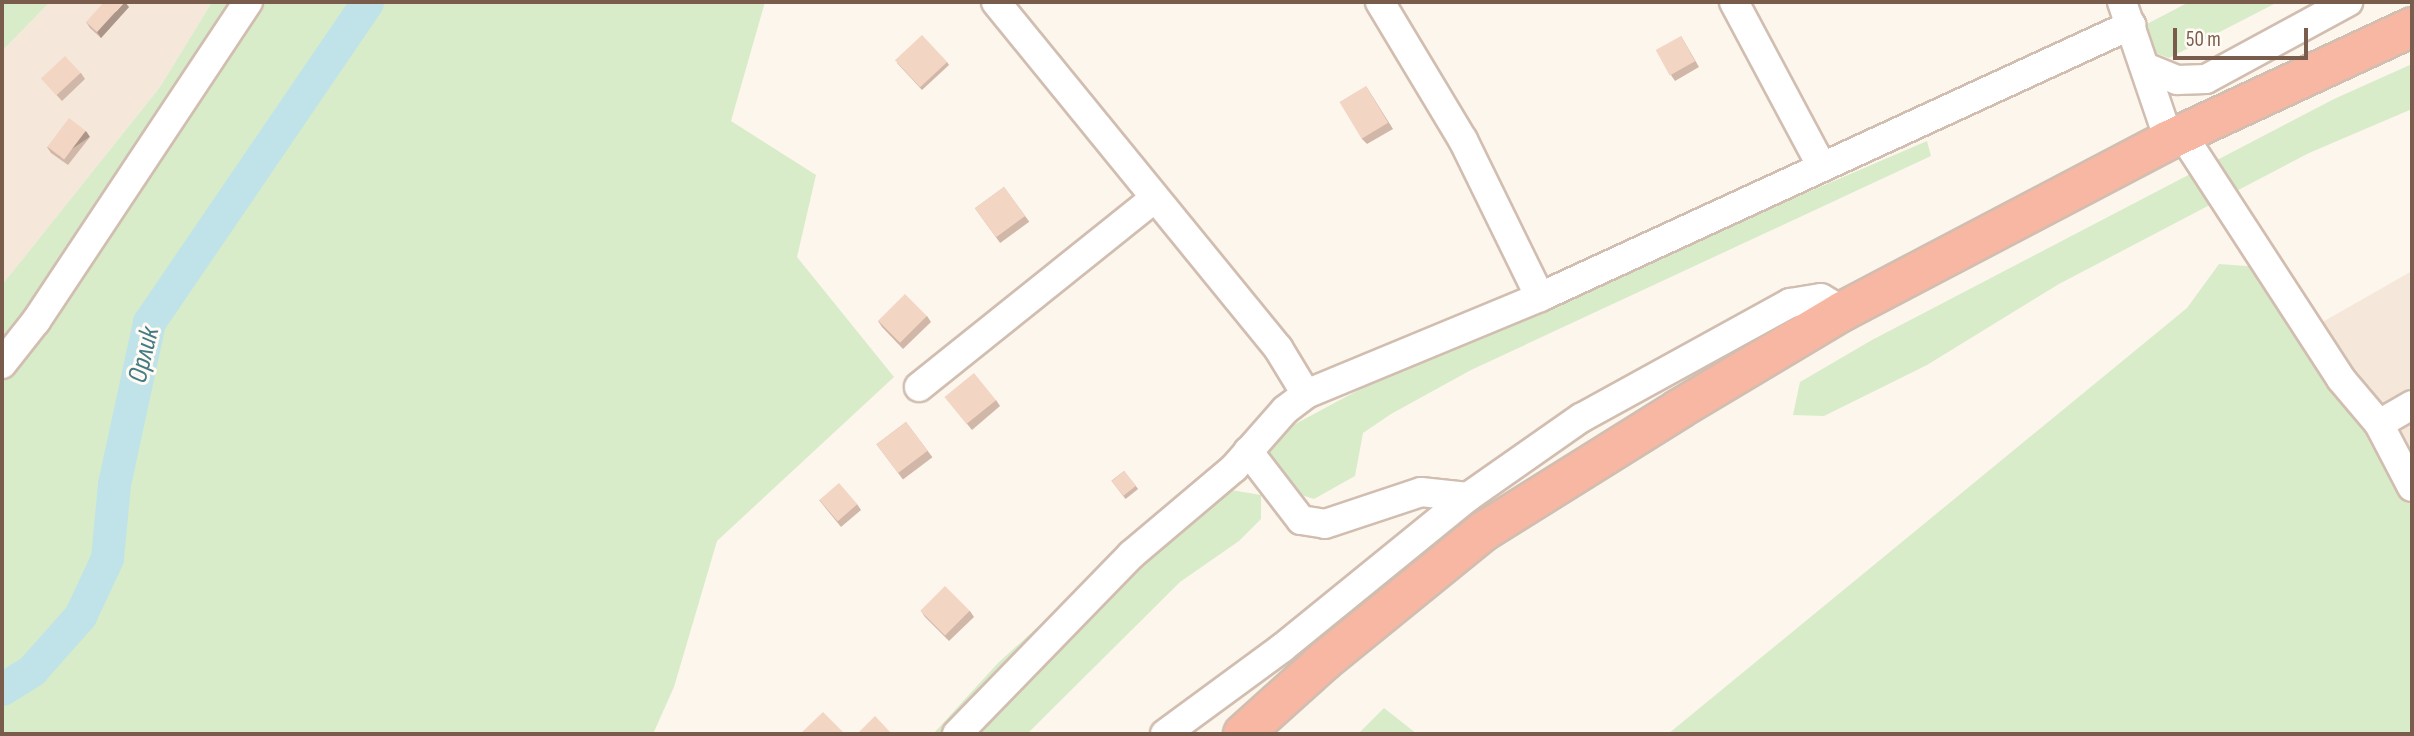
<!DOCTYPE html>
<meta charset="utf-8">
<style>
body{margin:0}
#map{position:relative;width:2414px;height:736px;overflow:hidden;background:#fdf6ec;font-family:"Sofia Sans Condensed",sans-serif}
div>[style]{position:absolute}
.residential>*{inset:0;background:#f5e8da}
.green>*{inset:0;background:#d8ecc9}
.river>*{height:33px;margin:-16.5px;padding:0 16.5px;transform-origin:16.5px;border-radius:16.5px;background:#bfe3e8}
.roads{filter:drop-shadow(2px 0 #d1beb0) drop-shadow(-2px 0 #d1beb0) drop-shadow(0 2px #d1beb0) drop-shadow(0 -2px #d1beb0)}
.minor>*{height:28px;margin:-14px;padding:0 14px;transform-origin:14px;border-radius:14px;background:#fff}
.highway>*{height:38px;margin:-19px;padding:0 19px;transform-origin:19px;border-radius:19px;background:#f7b7a3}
.wall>*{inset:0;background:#d1b7a8;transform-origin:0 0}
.shaded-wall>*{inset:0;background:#aa9588;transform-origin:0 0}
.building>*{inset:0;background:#f3d5c3;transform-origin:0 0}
span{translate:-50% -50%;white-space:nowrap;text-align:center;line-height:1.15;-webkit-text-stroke:6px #fffaf3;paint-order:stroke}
.water-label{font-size:28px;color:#437c86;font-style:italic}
.frame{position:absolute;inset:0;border:4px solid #7a5c4d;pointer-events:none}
.scale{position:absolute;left:2173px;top:28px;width:135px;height:32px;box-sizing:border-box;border:4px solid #7a5c4d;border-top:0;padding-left:9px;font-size:21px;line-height:24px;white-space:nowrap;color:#7a5c4d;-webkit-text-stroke:5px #fffaf3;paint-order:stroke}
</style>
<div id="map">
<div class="residential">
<div style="clip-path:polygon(50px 2px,212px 2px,160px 87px,2px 285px,2px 51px)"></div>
<div style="clip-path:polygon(2412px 271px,2412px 509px,2319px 324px)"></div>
</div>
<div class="green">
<div style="clip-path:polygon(2px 2px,50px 2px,2px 51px)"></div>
<div style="clip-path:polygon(212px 2px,765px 2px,731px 121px,816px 175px,797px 257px,894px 377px,717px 541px,674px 687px,653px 734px,2px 734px,2px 285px,160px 87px)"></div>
<div style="clip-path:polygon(2189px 2px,2278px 2px,2169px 58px,2141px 48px,2145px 25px)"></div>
<div style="clip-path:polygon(2412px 64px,2412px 109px,2309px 153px,2059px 284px,1927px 365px,1824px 416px,1793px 415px,1800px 382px,1872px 340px,2334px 99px)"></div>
<div style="clip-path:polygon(1927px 141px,1931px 156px,1471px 370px,1391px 414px,1363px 433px,1355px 476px,1314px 499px,1282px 489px,1262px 470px,1271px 437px,1463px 334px,1639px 251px,1736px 223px)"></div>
<div style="clip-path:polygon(2219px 264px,2260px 267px,2319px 324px,2412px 509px,2412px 734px,1668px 734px,2187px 308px)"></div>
<div style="clip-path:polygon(1225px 489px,1261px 495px,1261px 519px,1239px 541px,1180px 582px,1027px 734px,933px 734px,998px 663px,1164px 512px)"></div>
<div style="clip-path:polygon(1384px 708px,1417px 734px,1358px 734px)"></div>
</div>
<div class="river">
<div style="left:2px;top:689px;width:36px;rotate:-32deg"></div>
<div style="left:32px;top:670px;width:72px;rotate:-48.4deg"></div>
<div style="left:80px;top:616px;width:64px;rotate:-65deg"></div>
<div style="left:107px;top:558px;width:74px;rotate:-84.6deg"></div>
<div style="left:114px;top:484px;width:166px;rotate:-77.8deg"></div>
<div style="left:149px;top:322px;width:387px;rotate:-55.7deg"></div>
</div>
<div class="roads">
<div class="minor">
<div style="left:1380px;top:2px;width:161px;rotate:59deg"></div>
<div style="left:1463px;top:140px;width:175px;rotate:63.9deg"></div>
<div style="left:1734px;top:2px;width:187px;rotate:61.9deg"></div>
<div style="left:2122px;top:2px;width:146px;rotate:71.2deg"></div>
<div style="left:2145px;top:67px;width:35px;rotate:22deg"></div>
<div style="left:2177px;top:80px;width:29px;rotate:-2deg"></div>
<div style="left:2206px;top:79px;width:162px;rotate:-28.5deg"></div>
<div style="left:2182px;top:134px;width:292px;rotate:57deg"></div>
<div style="left:2341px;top:379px;width:59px;rotate:49.8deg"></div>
<div style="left:2379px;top:424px;width:71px;rotate:62.4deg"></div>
<div style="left:2px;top:364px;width:55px;rotate:-51.7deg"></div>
<div style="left:36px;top:321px;width:383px;rotate:-56.4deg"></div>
<div style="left:919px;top:387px;width:302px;rotate:-38.7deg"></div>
<div style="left:1306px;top:394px;width:253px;rotate:-22.5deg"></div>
<div style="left:1540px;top:297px;width:651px;rotate:-24.71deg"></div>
<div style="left:2379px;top:424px;width:38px;rotate:-30deg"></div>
<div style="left:1248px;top:451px;width:87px;rotate:52.5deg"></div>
<div style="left:1301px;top:520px;width:24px;rotate:9deg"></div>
<div style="left:1325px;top:524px;width:101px;rotate:-18.4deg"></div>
<div style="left:1421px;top:492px;width:47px;rotate:6.1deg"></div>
<div style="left:957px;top:734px;width:250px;rotate:-45.8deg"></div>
<div style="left:1131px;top:555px;width:135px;rotate:-40.2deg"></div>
<div style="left:1234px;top:468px;width:77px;rotate:-48.7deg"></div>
<div style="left:1285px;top:410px;width:26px;rotate:-37deg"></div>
<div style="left:1306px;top:394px;width:54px;rotate:-121.3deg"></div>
<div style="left:1278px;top:348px;width:446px;rotate:-129.2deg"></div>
<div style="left:1165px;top:734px;width:145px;rotate:-36.3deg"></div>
<div style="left:1282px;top:648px;width:240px;rotate:-39.1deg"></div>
<div style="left:1468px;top:497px;width:138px;rotate:-35deg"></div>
<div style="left:1581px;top:418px;width:239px;rotate:-28.8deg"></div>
<div style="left:1790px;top:303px;width:31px;rotate:-9deg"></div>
<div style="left:1821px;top:298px;width:26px;rotate:31deg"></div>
</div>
<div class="highway">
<div style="left:1243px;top:734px;width:109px;rotate:-42deg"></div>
<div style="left:1324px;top:661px;width:206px;rotate:-39.1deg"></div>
<div style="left:1484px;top:531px;width:230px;rotate:-32deg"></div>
<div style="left:1679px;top:409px;width:191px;rotate:-30.9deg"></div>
<div style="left:1843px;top:311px;width:368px;rotate:-27.7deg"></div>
<div style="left:2169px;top:140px;width:268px;rotate:-24.9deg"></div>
</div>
</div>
<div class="wall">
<div style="clip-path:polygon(129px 7px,101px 38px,90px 28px,86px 22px)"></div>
<div style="clip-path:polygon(1681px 36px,1699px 67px,1675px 81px,1671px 75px)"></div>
<div style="clip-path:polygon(947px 62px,949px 65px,922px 90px,897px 63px)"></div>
<div style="clip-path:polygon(81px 73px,85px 79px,62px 101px,42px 79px)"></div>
<div style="clip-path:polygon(1366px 86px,1393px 129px,1367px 144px,1362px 139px)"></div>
<div style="clip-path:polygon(90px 137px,68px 165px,51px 153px,47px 147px)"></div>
<div style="left:1004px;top:187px;width:43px;height:36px;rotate:54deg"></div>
<div style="clip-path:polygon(927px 316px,931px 322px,903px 349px,882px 327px,878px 321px)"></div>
<div style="clip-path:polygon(945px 397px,996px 400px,1000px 406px,972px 430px)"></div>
<div style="left:906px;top:422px;width:44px;height:37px;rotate:53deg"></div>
<div style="left:1124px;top:471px;width:23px;height:16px;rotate:52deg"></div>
<div style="clip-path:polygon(819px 500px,857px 504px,861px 510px,841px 527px)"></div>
<div style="clip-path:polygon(921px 611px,970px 611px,974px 617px,949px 641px,925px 617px)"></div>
</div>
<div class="shaded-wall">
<div style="clip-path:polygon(125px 2px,129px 7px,101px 38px,97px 32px)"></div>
<div style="left:86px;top:131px;width:7px;height:36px;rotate:56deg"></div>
</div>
<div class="building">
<div style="clip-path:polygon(104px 2px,124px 2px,97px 32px,86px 22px)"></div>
<div style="left:922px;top:35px;width:37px;height:37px;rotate:47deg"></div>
<div style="left:1681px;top:36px;width:29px;height:29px;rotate:61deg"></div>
<div style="left:65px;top:56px;width:23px;height:33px;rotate:47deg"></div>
<div style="left:1366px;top:86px;width:43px;height:31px;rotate:59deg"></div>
<div style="left:69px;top:118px;width:21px;height:36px;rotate:37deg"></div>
<div style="left:1004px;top:187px;width:36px;height:36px;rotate:54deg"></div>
<div style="left:905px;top:294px;width:31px;height:38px;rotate:45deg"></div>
<div style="left:974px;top:373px;width:35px;height:38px;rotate:51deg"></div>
<div style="left:906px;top:422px;width:36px;height:37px;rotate:53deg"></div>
<div style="left:1124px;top:471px;width:19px;height:16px;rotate:51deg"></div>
<div style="left:839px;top:483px;width:28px;height:26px;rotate:49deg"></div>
<div style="left:945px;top:586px;width:35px;height:35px;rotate:45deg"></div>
<div style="clip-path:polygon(823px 712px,845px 734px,800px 734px)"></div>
<div style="clip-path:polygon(875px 716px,892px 734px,859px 734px,858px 733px)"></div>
</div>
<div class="water-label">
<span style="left:144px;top:355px;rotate:-76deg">Орлик</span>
</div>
<div class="frame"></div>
<div class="scale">50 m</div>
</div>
